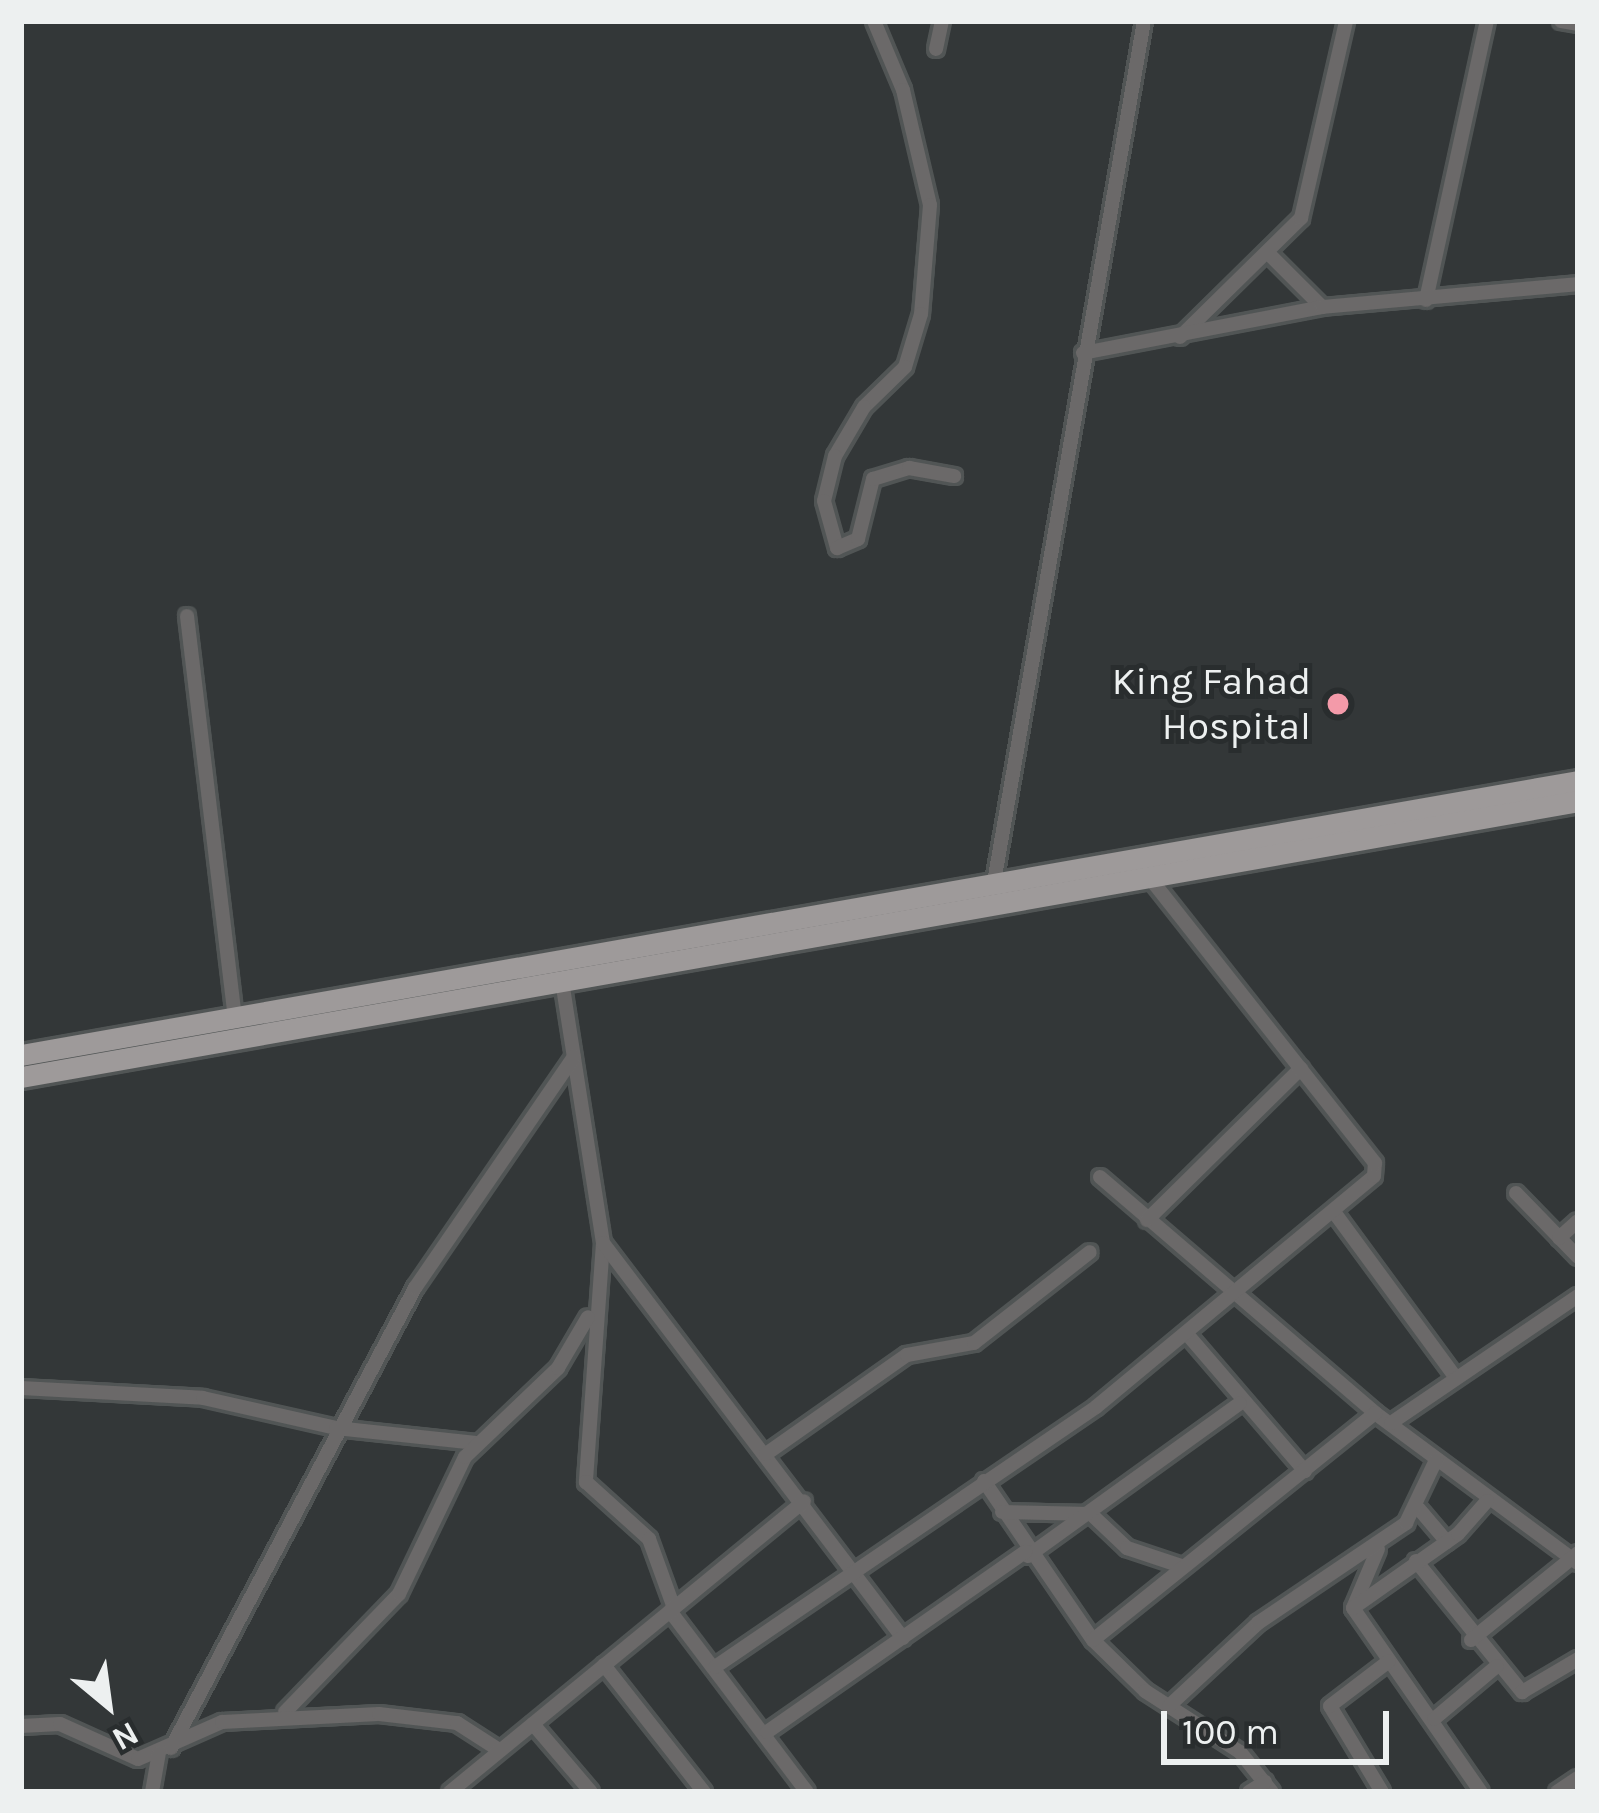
<!DOCTYPE html>
<style>
body{margin:0}
#map{position:relative;width:1599px;height:1813px;overflow:hidden;background:#333738;font-family:Karla,sans-serif}
div>[style]{position:absolute}
.roads{filter:drop-shadow(3px 0 #515555) drop-shadow(-3px 0 #515555) drop-shadow(0 3px #515555) drop-shadow(0 -3px #515555)}
.minor>*{height:14px;margin:-7px;padding:0 7px;transform-origin:7px;border-radius:7px;background:#6b6969}
.primary>*{height:21px;margin:-10.5px;padding:0 10.5px;transform-origin:10.5px;border-radius:10.5px;background:#9e9a9a}
.dots>*{width:33px;height:33px;translate:-50% -50%;box-sizing:border-box;border:6px solid #292d2e;border-radius:50%}
span{translate:-50% -50%;white-space:nowrap;text-align:center;line-height:1.15;-webkit-text-stroke:10px #292d2e;paint-order:stroke}
.poi-label{font-size:39px;color:#edf0f0}
.right{translate:-100% -50%;text-align:right}
.frame{position:absolute;inset:0;border:24px solid #edf0f0;pointer-events:none}
.north{position:absolute;left:48px;top:1645px;width:120px;height:120px;-webkit-text-stroke:9px #292d2e;paint-order:stroke;rotate:151deg;font-size:33px;font-weight:700;line-height:48px;text-align:center;color:#edf0f0}
.north::after{content:'';display:block;margin:auto;width:42px;height:54px;background:#edf0f0;clip-path:polygon(50% 0,100% 100%,50% 72%,0 100%)}
.scale{position:absolute;left:1161px;top:1711px;width:228px;height:54px;box-sizing:border-box;border:6px solid #edf0f0;border-top:0;padding-left:15px;font-size:36px;line-height:42px;white-space:nowrap;color:#edf0f0;-webkit-text-stroke:9px #292d2e;paint-order:stroke}
</style>
<div id="map">
<div class="roads">
<div class="minor">
<div style="left:874px;top:21px;width:75px;rotate:67.2deg"></div>
<div style="left:903px;top:90px;width:118px;rotate:76.8deg"></div>
<div style="left:930px;top:205px;width:109px;rotate:94.7deg"></div>
<div style="left:921px;top:314px;width:55px;rotate:106.8deg"></div>
<div style="left:905px;top:367px;width:57px;rotate:135.7deg"></div>
<div style="left:864px;top:407px;width:57px;rotate:120.6deg"></div>
<div style="left:835px;top:456px;width:46px;rotate:103.7deg"></div>
<div style="left:824px;top:501px;width:49px;rotate:74.5deg"></div>
<div style="left:837px;top:548px;width:23px;rotate:-23deg"></div>
<div style="left:858px;top:539px;width:62px;rotate:-76deg"></div>
<div style="left:873px;top:479px;width:38px;rotate:-17deg"></div>
<div style="left:909px;top:468px;width:46px;rotate:10.1deg"></div>
<div style="left:1561px;top:21px;width:17px;rotate:10deg"></div>
<div style="left:936px;top:49px;width:29px;rotate:-78deg"></div>
<div style="left:1269px;top:254px;width:75px;rotate:45deg"></div>
<div style="left:1426px;top:300px;width:286px;rotate:-77.7deg"></div>
<div style="left:1180px;top:337px;width:170px;rotate:-44.5deg"></div>
<div style="left:1301px;top:218px;width:202px;rotate:-77.1deg"></div>
<div style="left:1083px;top:353px;width:243px;rotate:-10.9deg"></div>
<div style="left:1322px;top:307px;width:257px;rotate:-5.1deg"></div>
<div style="left:187px;top:616px;width:404px;rotate:83.2deg"></div>
<div style="left:993px;top:888px;width:880px;rotate:-80.12deg"></div>
<div style="left:562px;top:981px;width:265px;rotate:81.1deg"></div>
<div style="left:603px;top:1243px;width:240px;rotate:94.1deg"></div>
<div style="left:586px;top:1482px;width:85px;rotate:42.1deg"></div>
<div style="left:649px;top:1539px;width:73px;rotate:70.1deg"></div>
<div style="left:1100px;top:1177px;width:362px;rotate:40.6deg"></div>
<div style="left:1375px;top:1413px;width:252px;rotate:36.5deg"></div>
<div style="left:1516px;top:1193px;width:89px;rotate:45.9deg"></div>
<div style="left:1334px;top:1212px;width:205px;rotate:53.7deg"></div>
<div style="left:1147px;top:1220px;width:216px;rotate:-44.6deg"></div>
<div style="left:1559px;top:1238px;width:25px;rotate:-42deg"></div>
<div style="left:603px;top:1243px;width:496px;rotate:52.8deg"></div>
<div style="left:1187px;top:1334px;width:181px;rotate:49.3deg"></div>
<div style="left:21px;top:1388px;width:182px;rotate:3.1deg"></div>
<div style="left:203px;top:1398px;width:136px;rotate:12.7deg"></div>
<div style="left:336px;top:1428px;width:141px;rotate:6.1deg"></div>
<div style="left:1391px;top:1423px;width:226px;rotate:-34.2deg"></div>
<div style="left:766px;top:1454px;width:172px;rotate:-35.1deg"></div>
<div style="left:907px;top:1355px;width:68px;rotate:-10.2deg"></div>
<div style="left:974px;top:1343px;width:147px;rotate:-38.1deg"></div>
<div style="left:984px;top:1481px;width:193px;rotate:55.6deg"></div>
<div style="left:1093px;top:1640px;width:73px;rotate:44.4deg"></div>
<div style="left:1145px;top:1691px;width:113px;rotate:32.7deg"></div>
<div style="left:1240px;top:1752px;width:51px;rotate:51.3deg"></div>
<div style="left:1419px;top:1509px;width:43px;rotate:49.7deg"></div>
<div style="left:1002px;top:1512px;width:89px;rotate:1.3deg"></div>
<div style="left:1091px;top:1514px;width:50px;rotate:43.4deg"></div>
<div style="left:1127px;top:1548px;width:57px;rotate:18.4deg"></div>
<div style="left:1378px;top:1549px;width:64px;rotate:113deg"></div>
<div style="left:1353px;top:1608px;width:224px;rotate:55.2deg"></div>
<div style="left:1028px;top:1556px;width:261px;rotate:-35.8deg"></div>
<div style="left:1416px;top:1561px;width:169px;rotate:51deg"></div>
<div style="left:1522px;top:1692px;width:65px;rotate:-30.5deg"></div>
<div style="left:1353px;top:1608px;width:128px;rotate:-35.2deg"></div>
<div style="left:1458px;top:1534px;width:44px;rotate:-48.7deg"></div>
<div style="left:670px;top:1611px;width:227px;rotate:52.9deg"></div>
<div style="left:1093px;top:1640px;width:362px;rotate:-38.8deg"></div>
<div style="left:1471px;top:1640px;width:138px;rotate:-39.1deg"></div>
<div style="left:604px;top:1665px;width:162px;rotate:51.8deg"></div>
<div style="left:715px;top:1667px;width:461px;rotate:-34.3deg"></div>
<div style="left:1096px;top:1407px;width:361px;rotate:-39.7deg"></div>
<div style="left:1374px;top:1176px;width:13px;rotate:-86deg"></div>
<div style="left:1375px;top:1163px;width:365px;rotate:-128.3deg"></div>
<div style="left:1169px;top:1706px;width:122px;rotate:-43deg"></div>
<div style="left:1258px;top:1623px;width:179px;rotate:-34deg"></div>
<div style="left:1406px;top:1523px;width:70px;rotate:-64.5deg"></div>
<div style="left:285px;top:1712px;width:164px;rotate:-46deg"></div>
<div style="left:399px;top:1594px;width:152px;rotate:-64.3deg"></div>
<div style="left:465px;top:1457px;width:129px;rotate:-43.7deg"></div>
<div style="left:558px;top:1368px;width:59px;rotate:-59.5deg"></div>
<div style="left:1434px;top:1719px;width:82px;rotate:-40.1deg"></div>
<div style="left:533px;top:1724px;width:89px;rotate:49.5deg"></div>
<div style="left:21px;top:1726px;width:39px;rotate:-3deg"></div>
<div style="left:60px;top:1724px;width:85px;rotate:24.2deg"></div>
<div style="left:138px;top:1759px;width:92px;rotate:-23.8deg"></div>
<div style="left:222px;top:1722px;width:157px;rotate:-2.9deg"></div>
<div style="left:379px;top:1714px;width:79px;rotate:6.6deg"></div>
<div style="left:457px;top:1723px;width:50px;rotate:32.7deg"></div>
<div style="left:767px;top:1732px;width:315px;rotate:-34.9deg"></div>
<div style="left:171px;top:1748px;width:521px;rotate:-62.06deg"></div>
<div style="left:415px;top:1288px;width:280px;rotate:-55.5deg"></div>
<div style="left:152px;top:1792px;width:39px;rotate:-80deg"></div>
<div style="left:450px;top:1792px;width:458px;rotate:-39.4deg"></div>
<div style="left:1249px;top:1792px;width:19px;rotate:-32deg"></div>
<div style="left:1382px;top:1792px;width:100px;rotate:-121.2deg"></div>
<div style="left:1330px;top:1706px;width:74px;rotate:-37.3deg"></div>
<div style="left:1557px;top:1792px;width:25px;rotate:-34deg"></div>
</div>
<div class="primary">
<div style="left:21px;top:1055px;width:1581px;rotate:-9.98deg"></div>
<div style="left:21px;top:1077px;width:1581px;rotate:-10.05deg"></div>
</div>
</div>
<div class="dots">
<div style="left:1338px;top:704px;background:#f39aa9"></div>
</div>
<div class="poi-label">
<span class="right" style="left:1311px;top:704px">King Fahad<br>Hospital</span>
</div>
<div class="frame"></div>
<div class="north">N</div>
<div class="scale">100 m</div>
</div>
